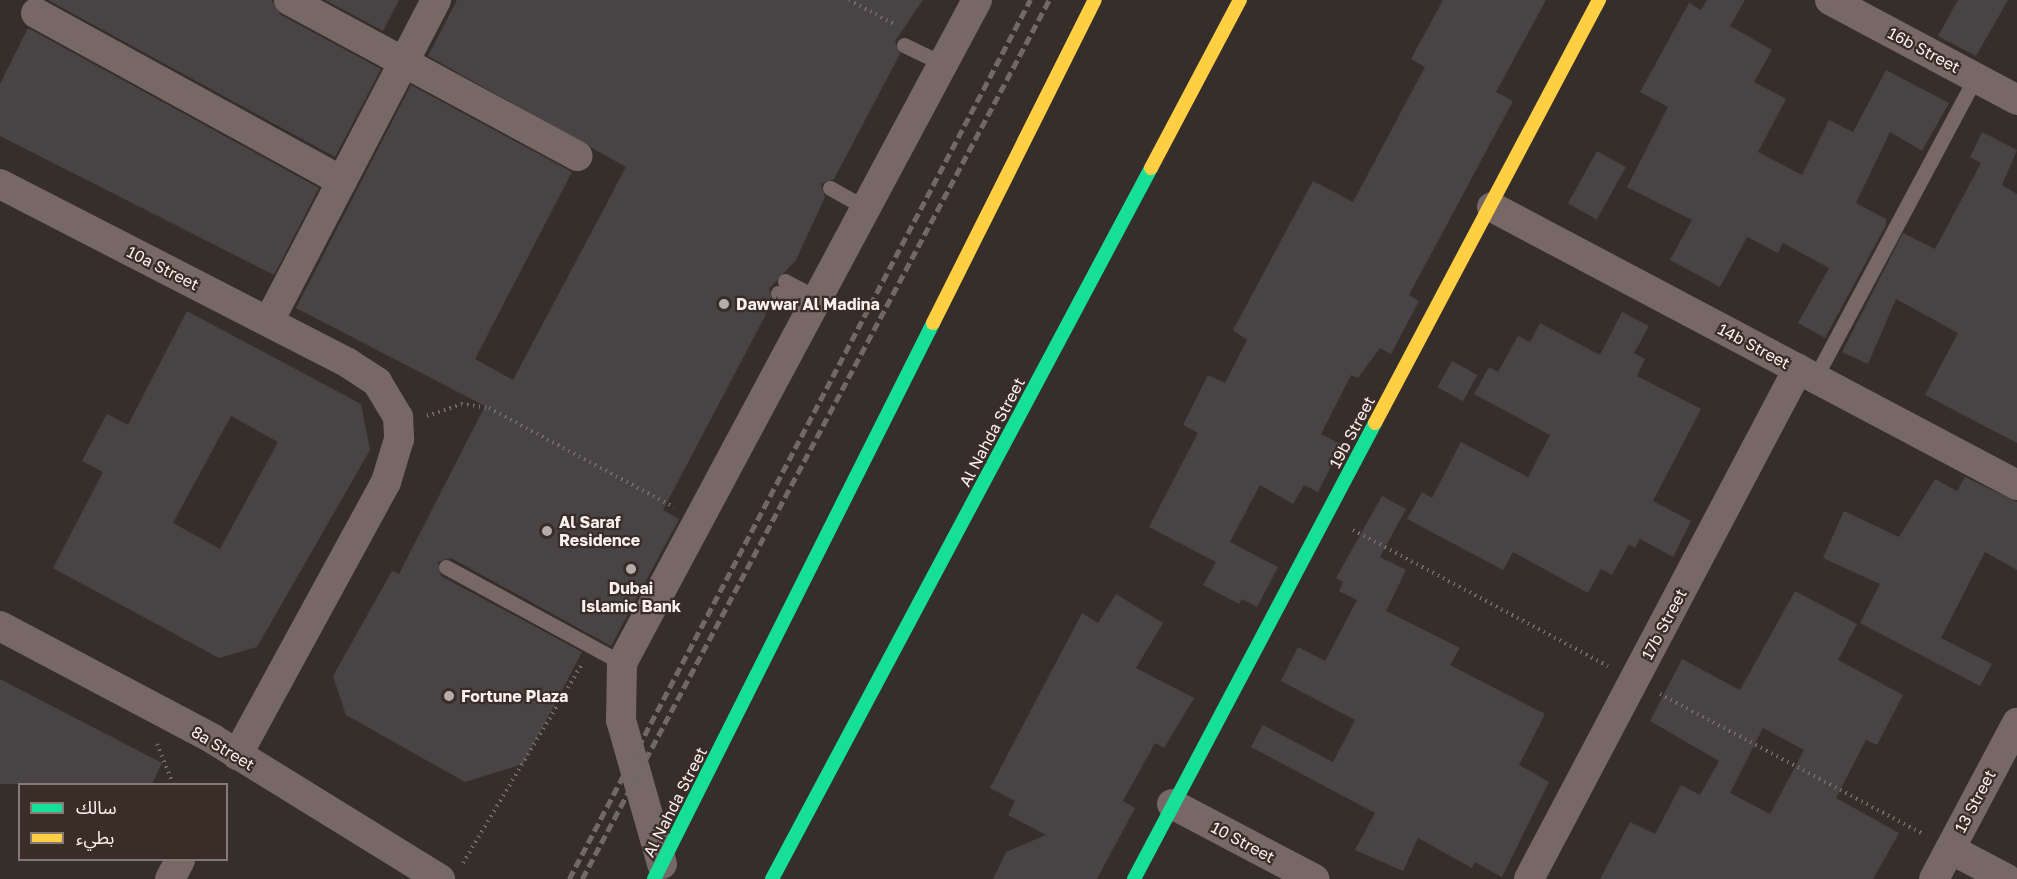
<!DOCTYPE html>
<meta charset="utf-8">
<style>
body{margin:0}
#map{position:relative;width:2017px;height:879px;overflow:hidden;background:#362e2b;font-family:"Golos Text","Noto Sans Arabic",sans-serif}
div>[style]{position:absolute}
.building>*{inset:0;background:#484445;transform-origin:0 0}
.path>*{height:4px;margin-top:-2px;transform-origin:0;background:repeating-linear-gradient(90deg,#776b6a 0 1.5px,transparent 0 6px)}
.lane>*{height:15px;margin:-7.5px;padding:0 7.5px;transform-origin:7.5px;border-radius:7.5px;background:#776866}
.street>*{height:30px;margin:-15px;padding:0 15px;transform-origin:15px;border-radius:15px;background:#776866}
.fast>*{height:14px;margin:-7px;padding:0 7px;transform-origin:7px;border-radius:7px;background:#16e098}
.slow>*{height:14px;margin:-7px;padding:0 7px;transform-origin:7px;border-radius:7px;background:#ffcf43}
.rail>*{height:4.5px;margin-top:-2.25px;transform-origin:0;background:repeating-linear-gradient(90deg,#726966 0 9px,transparent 0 13.5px)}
.dots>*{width:16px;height:16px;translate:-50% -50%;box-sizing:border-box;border:3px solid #3a2c27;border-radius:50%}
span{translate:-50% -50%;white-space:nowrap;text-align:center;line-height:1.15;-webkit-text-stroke:4.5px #3a2c27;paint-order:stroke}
.street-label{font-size:16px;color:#faf0ed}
.poi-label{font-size:16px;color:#faf0ed;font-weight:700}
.left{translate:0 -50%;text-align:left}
.legend{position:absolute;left:18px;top:783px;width:210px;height:78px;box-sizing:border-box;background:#3a2c27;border:2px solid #877a76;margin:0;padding:8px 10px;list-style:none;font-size:18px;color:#faf0ed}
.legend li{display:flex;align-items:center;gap:12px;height:30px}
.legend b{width:30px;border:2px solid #877a76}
</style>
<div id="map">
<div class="building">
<div style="clip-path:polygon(48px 0,272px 0,281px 15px,381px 69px,335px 157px)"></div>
<div style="clip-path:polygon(325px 0,399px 0,383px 31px)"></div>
<div style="clip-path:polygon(457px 0,923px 0,895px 41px,900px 54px,834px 179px,821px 184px,825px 197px,796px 260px,769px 289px,773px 301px,663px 510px,679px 519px,611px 646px,451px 558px,438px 562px,441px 576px,582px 652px,523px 764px,465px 782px,346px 715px,333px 676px,392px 571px,399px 574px,485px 406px,296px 308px,411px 85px,572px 172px,475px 359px,513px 380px,626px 167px,428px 56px)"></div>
<div style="clip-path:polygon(1443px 0,1546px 0,1496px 92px,1513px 101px,1409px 295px,1419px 301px,1391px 354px,1380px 348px,1358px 378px,1351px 375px,1321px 434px,1342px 445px,1318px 492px,1304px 485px,1293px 504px,1260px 485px,1230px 542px,1278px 567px,1257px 607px,1242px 599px,1239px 604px,1203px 585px,1216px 562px,1149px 527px,1198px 433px,1183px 425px,1208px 375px,1225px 383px,1247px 340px,1233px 330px,1313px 181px,1353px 202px,1425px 67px,1411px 59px)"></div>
<div style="clip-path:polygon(1707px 0,1745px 0,1730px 26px,1772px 50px,1754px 82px,1786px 99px,1758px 152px,1802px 175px,1829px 120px,1853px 132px,1886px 70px,1949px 103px,1922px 151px,1890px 132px,1856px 203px,1886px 219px,1886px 225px,1825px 338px,1798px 323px,1829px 268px,1783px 243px,1778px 253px,1747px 237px,1720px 287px,1670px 260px,1692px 220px,1627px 187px,1668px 107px,1640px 92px,1689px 3px,1701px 10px)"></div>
<div style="clip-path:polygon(1958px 0,2008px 0,1976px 56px,1938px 36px)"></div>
<div style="clip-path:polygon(28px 28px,319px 188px,274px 275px,0 136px,0 84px)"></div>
<div style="clip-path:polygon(1982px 132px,2017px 150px,2002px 185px,2017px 194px,2017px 443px,1925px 395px,1958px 333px,1896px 299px,1868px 364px,1842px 352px,1903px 233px,1935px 249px,1981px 163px,1970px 157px)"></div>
<div style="left:1597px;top:151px;width:33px;height:60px;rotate:29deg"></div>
<div style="clip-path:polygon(evenodd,187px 311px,361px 404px,370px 450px,257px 647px,219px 658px,53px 568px,103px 472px,82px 461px,107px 414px,128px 425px,187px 311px,231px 416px,278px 442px,220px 549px,173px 523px,231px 416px)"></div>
<div style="clip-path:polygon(1622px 312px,1649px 326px,1634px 353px,1645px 359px,1637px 376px,1701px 409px,1653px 501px,1691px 521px,1673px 557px,1640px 539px,1635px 548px,1629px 544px,1612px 575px,1601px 569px,1588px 593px,1513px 552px,1503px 570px,1407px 519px,1422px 492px,1432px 498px,1461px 442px,1528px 477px,1550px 435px,1474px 394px,1489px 367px,1498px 372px,1518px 336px,1530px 342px,1540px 323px,1600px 355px)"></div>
<div style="left:1452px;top:361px;width:29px;height:30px;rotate:29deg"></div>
<div style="clip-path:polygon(1965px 477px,2017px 502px,2017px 570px,1985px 552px,1941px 638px,1992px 664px,1980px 686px,1860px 623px,1880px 584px,1823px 558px,1844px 511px,1899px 537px,1935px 479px,1957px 491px)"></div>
<div style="clip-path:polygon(1382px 496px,1406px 509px,1380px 557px,1406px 570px,1386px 611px,1460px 648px,1450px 665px,1545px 714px,1519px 765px,1549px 782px,1502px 877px,1475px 862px,1472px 868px,1418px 838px,1403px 871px,1355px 850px,1375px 813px,1251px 747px,1263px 725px,1333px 762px,1355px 720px,1281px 681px,1298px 647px,1325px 661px,1357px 600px,1339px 591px,1343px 582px,1336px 578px)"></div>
<div style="clip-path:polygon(evenodd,1795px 591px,1857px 624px,1838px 660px,1903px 695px,1877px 745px,1866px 740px,1836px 798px,1899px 833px,1873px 879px,1600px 879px,1630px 822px,1655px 834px,1681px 785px,1700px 795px,1719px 761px,1650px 721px,1682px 659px,1740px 690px,1795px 591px,1763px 728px,1804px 750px,1770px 814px,1730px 793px,1763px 728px)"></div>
<div style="clip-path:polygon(1116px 594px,1163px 623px,1136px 668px,1194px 698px,1164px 748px,1155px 743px,1123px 801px,1135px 808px,1097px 879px,993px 879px,1006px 852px,1046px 835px,1008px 815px,1015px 801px,990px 788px,1082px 613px,1098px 623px)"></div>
<div style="clip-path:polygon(0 679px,162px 763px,152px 784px,0 784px)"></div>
</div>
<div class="path">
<div style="left:849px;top:0;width:53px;rotate:28deg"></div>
<div style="left:427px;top:416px;width:36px;rotate:-19deg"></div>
<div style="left:461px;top:404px;width:28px;rotate:8deg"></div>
<div style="left:489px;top:408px;width:210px;rotate:28.2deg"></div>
<div style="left:1353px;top:530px;width:289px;rotate:28.1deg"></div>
<div style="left:1660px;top:694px;width:298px;rotate:28deg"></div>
<div style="left:157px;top:744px;width:43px;rotate:68.2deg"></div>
<div style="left:463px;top:863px;width:230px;rotate:-59.1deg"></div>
</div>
<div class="lane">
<div style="left:904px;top:45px;width:43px;rotate:26deg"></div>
<div style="left:830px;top:188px;width:41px;rotate:29.1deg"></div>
<div style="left:785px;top:281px;width:36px;rotate:28deg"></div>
<div style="left:778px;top:293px;width:36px;rotate:28deg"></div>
<div style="left:1815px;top:378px;width:340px;rotate:-61.9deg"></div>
<div style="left:446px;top:567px;width:200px;rotate:28.6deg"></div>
</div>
<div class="street">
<div style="left:289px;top:0;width:328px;rotate:28.4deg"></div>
<div style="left:1830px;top:0;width:212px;rotate:28.1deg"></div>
<div style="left:36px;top:13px;width:349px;rotate:28.8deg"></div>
<div style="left:0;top:184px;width:391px;rotate:27.2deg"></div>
<div style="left:348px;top:363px;width:35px;rotate:33deg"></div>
<div style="left:377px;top:382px;width:41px;rotate:59deg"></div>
<div style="left:398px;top:417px;width:22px;rotate:87deg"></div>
<div style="left:399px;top:439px;width:45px;rotate:106.8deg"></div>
<div style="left:386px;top:482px;width:311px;rotate:118.6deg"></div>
<div style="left:1492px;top:207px;width:594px;rotate:27.9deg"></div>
<div style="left:269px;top:321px;width:362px;rotate:-62.5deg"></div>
<div style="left:0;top:626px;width:241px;rotate:27.9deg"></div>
<div style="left:213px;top:739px;width:267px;rotate:31.7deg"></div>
<div style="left:1172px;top:804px;width:161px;rotate:27.8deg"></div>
<div style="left:1950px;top:849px;width:64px;rotate:27.8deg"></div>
<div style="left:662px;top:864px;width:150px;rotate:-105.9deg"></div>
<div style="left:621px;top:720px;width:57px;rotate:-89deg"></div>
<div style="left:622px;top:663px;width:752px;rotate:-61.83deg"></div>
<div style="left:170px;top:879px;width:21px;rotate:-62deg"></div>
<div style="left:1529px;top:879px;width:577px;rotate:-62.19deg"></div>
<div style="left:1934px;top:879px;width:177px;rotate:-62deg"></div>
</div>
<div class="fast">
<div style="left:654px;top:879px;width:622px;rotate:-63.35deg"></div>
<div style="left:772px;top:879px;width:806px;rotate:-61.94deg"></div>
<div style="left:1134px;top:879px;width:516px;rotate:-62.14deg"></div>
</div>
<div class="slow">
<div style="left:1151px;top:168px;width:190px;rotate:-62.1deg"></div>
<div style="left:933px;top:323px;width:361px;rotate:-63.4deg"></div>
<div style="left:1375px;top:423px;width:479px;rotate:-62.1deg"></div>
</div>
<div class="rail">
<div style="left:569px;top:879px;width:993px;rotate:-62.32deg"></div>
<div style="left:582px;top:879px;width:995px;rotate:-62.02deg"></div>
</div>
<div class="dots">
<div style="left:724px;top:304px;background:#b5aca9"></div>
<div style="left:547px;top:531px;background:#b5aca9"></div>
<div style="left:631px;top:569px;background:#b5aca9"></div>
<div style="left:449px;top:696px;background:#b5aca9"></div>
</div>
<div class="street-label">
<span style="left:1924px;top:50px;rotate:28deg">16b Street</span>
<span style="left:163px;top:268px;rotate:27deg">10a Street</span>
<span style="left:1754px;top:346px;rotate:28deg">14b Street</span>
<span style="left:992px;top:432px;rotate:-62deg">Al Nahda Street</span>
<span style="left:1352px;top:432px;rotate:-62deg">19b Street</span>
<span style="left:1664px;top:624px;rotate:-62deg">17b Street</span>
<span style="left:223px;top:748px;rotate:31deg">8a Street</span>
<span style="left:1975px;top:801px;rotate:-62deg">13 Street</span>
<span style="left:675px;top:802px;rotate:-63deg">Al Nahda Street</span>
<span style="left:1243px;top:842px;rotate:28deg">10 Street</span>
</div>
<div class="poi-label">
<span class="left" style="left:736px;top:304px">Dawwar Al Madina</span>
<span class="left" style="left:559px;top:531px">Al Saraf<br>Residence</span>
<span style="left:631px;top:597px">Dubai<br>Islamic Bank</span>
<span class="left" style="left:461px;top:696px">Fortune Plaza</span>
</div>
<ul class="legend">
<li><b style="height:8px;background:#16e098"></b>سالك</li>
<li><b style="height:8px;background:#ffcf43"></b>بطيء</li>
</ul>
</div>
